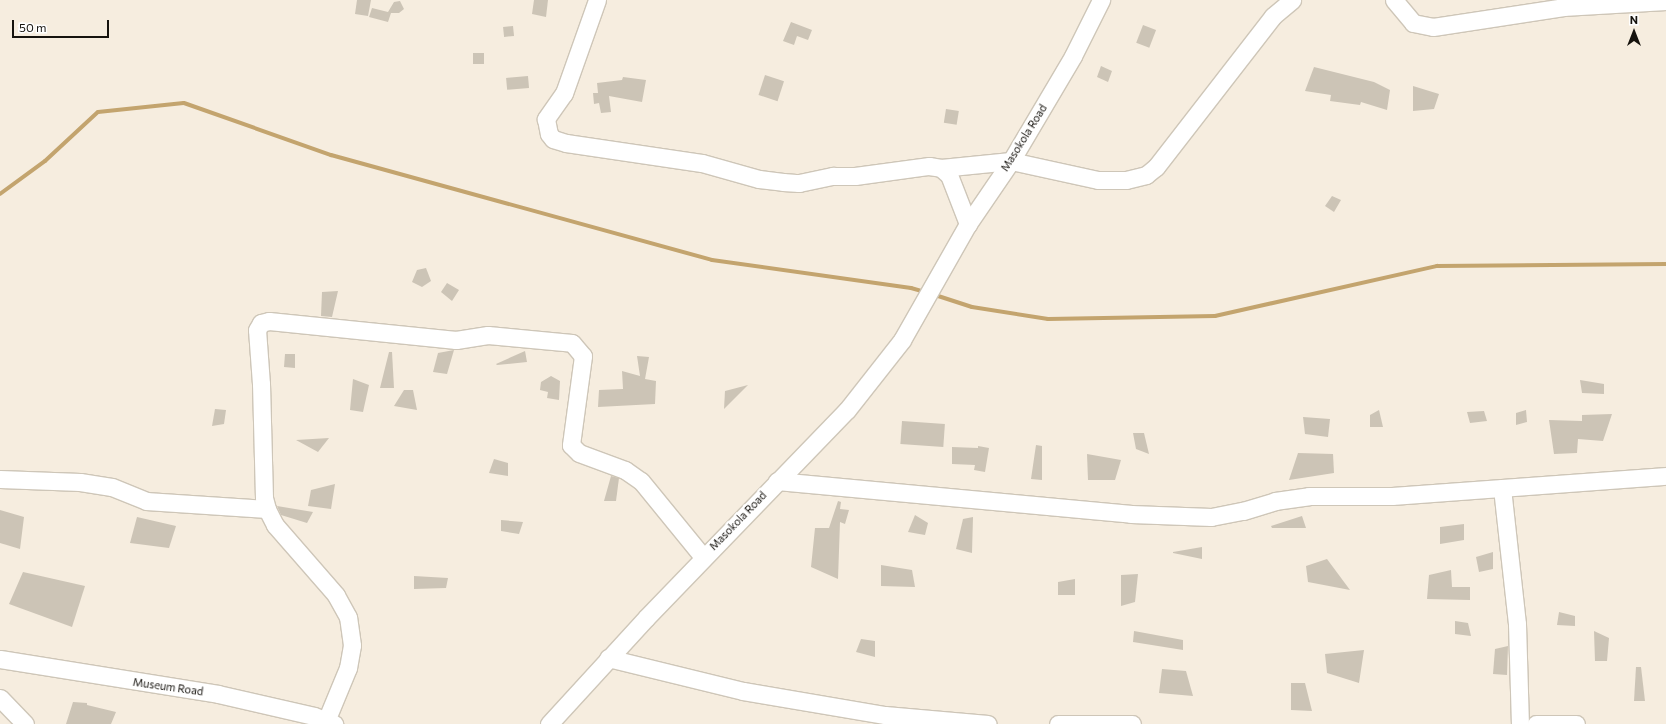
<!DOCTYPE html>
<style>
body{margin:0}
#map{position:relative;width:1666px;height:724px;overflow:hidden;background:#f6eddf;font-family:Commissioner,sans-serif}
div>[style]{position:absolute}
.stream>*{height:4px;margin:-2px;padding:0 2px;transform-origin:2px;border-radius:2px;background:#c3a46e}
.building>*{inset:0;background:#ccc4b6;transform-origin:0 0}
.roads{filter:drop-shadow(1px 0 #cec6b8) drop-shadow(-1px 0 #cec6b8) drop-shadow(0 1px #cec6b8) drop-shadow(0 -1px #cec6b8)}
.minor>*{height:17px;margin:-8.5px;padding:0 8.5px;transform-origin:8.5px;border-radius:8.5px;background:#fff}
span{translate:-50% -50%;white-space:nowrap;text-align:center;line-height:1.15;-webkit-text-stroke:4px #fff;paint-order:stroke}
.street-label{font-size:11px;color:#16130e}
.north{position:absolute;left:1614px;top:12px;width:40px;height:40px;-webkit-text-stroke:3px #fff;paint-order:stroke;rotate:0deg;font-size:11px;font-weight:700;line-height:16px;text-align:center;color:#16130e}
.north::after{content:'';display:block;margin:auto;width:14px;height:18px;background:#16130e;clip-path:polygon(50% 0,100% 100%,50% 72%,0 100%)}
.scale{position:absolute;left:12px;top:20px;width:97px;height:18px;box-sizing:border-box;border:2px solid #16130e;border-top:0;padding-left:5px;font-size:12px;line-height:14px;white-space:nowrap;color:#16130e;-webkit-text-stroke:3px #fff;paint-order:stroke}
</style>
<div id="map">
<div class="stream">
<div style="left:0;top:194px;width:56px;rotate:-36.3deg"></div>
<div style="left:45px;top:161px;width:72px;rotate:-42.8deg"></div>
<div style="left:98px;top:112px;width:86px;rotate:-6deg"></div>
<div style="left:184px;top:103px;width:156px;rotate:19.5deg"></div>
<div style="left:331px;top:155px;width:395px;rotate:15.4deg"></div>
<div style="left:712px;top:260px;width:201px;rotate:8deg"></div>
<div style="left:911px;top:288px;width:15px;rotate:16deg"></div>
<div style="left:932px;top:294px;width:42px;rotate:18deg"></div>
<div style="left:972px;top:307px;width:77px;rotate:9deg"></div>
<div style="left:1048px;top:319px;width:167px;rotate:-1deg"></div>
<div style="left:1215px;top:316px;width:228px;rotate:-12.7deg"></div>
<div style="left:1437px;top:266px;width:229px;rotate:-0.5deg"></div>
</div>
<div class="building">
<div style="clip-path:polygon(357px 0,371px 0,368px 16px,355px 14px)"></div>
<div style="clip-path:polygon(534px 0,548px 0,546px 17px,532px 14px)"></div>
<div style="clip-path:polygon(400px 1px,404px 9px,399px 13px,391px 13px,388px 22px,369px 17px,372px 8px,388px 12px,394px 2px)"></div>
<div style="clip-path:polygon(791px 22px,812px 30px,808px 40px,797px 36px,794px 45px,783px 41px)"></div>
<div style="left:1143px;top:25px;width:14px;height:19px;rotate:21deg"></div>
<div style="left:513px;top:26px;width:10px;height:10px;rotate:84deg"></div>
<div style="left:473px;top:53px;width:11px;height:11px"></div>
<div style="clip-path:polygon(1101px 66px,1112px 71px,1108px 82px,1097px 77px)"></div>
<div style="clip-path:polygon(1314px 67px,1374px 82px,1390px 90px,1387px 110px,1361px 102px,1360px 105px,1330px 101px,1331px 95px,1305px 91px)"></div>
<div style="left:765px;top:75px;width:20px;height:21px;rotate:18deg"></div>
<div style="left:528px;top:76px;width:12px;height:22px;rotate:85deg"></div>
<div style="clip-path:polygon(623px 77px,646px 80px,642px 102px,609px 96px,611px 112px,601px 113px,599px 103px,594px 104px,593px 93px,598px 93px,597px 83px,622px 80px)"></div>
<div style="clip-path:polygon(1413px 86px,1439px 94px,1434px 109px,1413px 111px)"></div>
<div style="left:946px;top:109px;width:13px;height:14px;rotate:9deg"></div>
<div style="clip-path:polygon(1332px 196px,1341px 200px,1334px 212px,1325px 206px)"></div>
<div style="clip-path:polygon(426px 268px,431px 281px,422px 287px,412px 282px,417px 270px)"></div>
<div style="clip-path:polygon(447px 283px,459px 290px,452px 301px,441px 292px)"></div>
<div style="clip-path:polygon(338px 291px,332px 317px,321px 316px,322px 292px)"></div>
<div style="clip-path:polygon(454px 350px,447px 374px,433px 372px,438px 353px)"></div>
<div style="clip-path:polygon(525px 351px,527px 362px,497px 365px,496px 364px)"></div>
<div style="clip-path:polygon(389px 352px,392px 352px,394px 388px,380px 388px)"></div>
<div style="clip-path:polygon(285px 354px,295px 354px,295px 368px,284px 367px)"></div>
<div style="clip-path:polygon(637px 356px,649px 357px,645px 379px,656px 381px,655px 404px,598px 407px,599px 390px,623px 389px,622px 371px,640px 376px)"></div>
<div style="clip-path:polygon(551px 376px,560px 381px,559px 400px,547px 398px,548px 392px,540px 390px,541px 382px)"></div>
<div style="clip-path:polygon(353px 379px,369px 385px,363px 412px,350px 410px)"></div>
<div style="clip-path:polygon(1580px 380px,1604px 384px,1604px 394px,1582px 393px)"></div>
<div style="clip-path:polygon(748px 385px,724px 409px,725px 391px)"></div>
<div style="clip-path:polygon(404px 390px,413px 390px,417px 410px,394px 406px)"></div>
<div style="clip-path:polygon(215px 409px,226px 410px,224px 424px,212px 426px)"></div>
<div style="clip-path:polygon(1379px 410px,1383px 427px,1370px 427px,1370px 415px)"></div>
<div style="clip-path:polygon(1526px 410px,1527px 422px,1516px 425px,1516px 413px)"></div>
<div style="clip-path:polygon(1484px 411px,1487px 421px,1470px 423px,1467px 412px)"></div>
<div style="clip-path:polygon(1612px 414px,1603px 441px,1578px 439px,1577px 453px,1554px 454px,1549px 420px,1582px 421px,1582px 415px)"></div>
<div style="clip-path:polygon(1303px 417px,1330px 419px,1328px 437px,1305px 434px)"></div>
<div style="left:902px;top:421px;width:43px;height:23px;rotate:4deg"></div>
<div style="clip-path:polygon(1133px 433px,1144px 433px,1149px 454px,1136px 449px)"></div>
<div style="clip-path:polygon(329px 438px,318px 452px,296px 440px)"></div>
<div style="clip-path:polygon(1036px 445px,1042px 446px,1042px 480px,1031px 479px)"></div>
<div style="clip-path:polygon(978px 446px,989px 448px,985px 472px,974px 470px,975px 465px,952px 464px,952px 447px,978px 448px)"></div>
<div style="clip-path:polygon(1298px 453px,1333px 454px,1334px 473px,1289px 480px)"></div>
<div style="clip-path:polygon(1087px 454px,1121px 460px,1115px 480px,1088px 480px)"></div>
<div style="clip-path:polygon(494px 459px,508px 463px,508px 476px,489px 473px)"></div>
<div style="clip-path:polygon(611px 476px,619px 478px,616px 501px,604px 501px)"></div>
<div style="clip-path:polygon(335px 484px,331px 509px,308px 506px,311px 490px)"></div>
<div style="clip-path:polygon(838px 501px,841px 502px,840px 509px,849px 510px,845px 524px,840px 522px,838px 579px,811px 567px,815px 528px,829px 528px)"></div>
<div style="clip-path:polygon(277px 506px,313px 512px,307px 523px,281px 515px)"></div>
<div style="clip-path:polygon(0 510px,24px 517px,20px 549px,0 543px)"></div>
<div style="clip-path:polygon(915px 515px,928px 523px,925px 535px,908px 532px)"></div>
<div style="clip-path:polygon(1302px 516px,1306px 528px,1272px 528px,1271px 526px)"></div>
<div style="clip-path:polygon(137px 517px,176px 526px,169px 548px,130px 543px)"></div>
<div style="clip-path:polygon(973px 517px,972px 553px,956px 549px,963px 519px)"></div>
<div style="clip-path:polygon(501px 520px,523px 522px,519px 534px,501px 531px)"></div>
<div style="clip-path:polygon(1464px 524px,1464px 540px,1440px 544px,1440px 527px)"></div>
<div style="clip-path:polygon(1202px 547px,1202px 559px,1173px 553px,1173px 552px)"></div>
<div style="clip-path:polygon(1493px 552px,1493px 569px,1479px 572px,1476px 557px)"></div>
<div style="clip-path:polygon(1327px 559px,1350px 590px,1308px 582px,1306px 566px)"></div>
<div style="clip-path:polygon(881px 565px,912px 570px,915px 587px,881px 586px)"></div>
<div style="clip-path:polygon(1451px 570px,1452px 587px,1470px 587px,1470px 600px,1427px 599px,1429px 575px)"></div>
<div style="clip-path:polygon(23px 572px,85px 586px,72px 627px,9px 604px)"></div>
<div style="clip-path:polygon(1138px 574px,1135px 602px,1121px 606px,1121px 575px)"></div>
<div style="clip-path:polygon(414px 576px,448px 578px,446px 588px,414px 589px)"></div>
<div style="clip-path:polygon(1075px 579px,1075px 595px,1058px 595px,1058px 582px)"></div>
<div style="clip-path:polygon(1559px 612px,1575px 616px,1575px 626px,1557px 625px)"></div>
<div style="clip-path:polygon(1455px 621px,1468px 623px,1471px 636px,1455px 634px)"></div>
<div style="clip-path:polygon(1134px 631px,1183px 640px,1183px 650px,1133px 642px)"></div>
<div style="clip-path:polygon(1594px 631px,1609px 638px,1607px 661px,1595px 661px)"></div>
<div style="clip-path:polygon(861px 639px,875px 641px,875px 657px,856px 652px)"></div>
<div style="clip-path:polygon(1508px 646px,1507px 675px,1493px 674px,1495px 649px)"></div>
<div style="clip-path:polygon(1364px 650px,1359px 683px,1327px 673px,1325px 654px)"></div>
<div style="clip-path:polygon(1636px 667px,1641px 667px,1645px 701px,1634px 701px)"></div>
<div style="clip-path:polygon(1162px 669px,1186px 671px,1193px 696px,1159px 693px)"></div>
<div style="clip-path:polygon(1291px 683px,1305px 683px,1312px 711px,1291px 710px)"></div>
<div style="clip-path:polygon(73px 702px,87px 703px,87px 705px,116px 712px,111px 724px,66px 724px)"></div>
</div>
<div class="roads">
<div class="minor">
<div style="left:597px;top:0;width:99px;rotate:109.5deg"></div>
<div style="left:564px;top:93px;width:32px;rotate:125deg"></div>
<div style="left:546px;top:119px;width:15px;rotate:79deg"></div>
<div style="left:549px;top:134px;width:6px;rotate:51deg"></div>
<div style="left:553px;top:139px;width:14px;rotate:17deg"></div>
<div style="left:566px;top:143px;width:137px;rotate:8.4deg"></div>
<div style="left:702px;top:163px;width:59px;rotate:15.7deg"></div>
<div style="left:759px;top:179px;width:24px;rotate:7deg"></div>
<div style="left:783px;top:182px;width:16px;rotate:4deg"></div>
<div style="left:799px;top:183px;width:35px;rotate:-12deg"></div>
<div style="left:833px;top:176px;width:22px"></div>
<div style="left:855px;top:176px;width:75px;rotate:-7.7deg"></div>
<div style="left:929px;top:166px;width:12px;rotate:9deg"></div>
<div style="left:941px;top:168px;width:11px;rotate:41deg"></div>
<div style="left:949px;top:175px;width:53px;rotate:68.8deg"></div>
<div style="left:1394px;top:0;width:30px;rotate:50deg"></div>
<div style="left:1413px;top:23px;width:20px;rotate:11deg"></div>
<div style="left:1433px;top:27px;width:132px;rotate:-8.7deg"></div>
<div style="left:1563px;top:7px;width:103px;rotate:-3.3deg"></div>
<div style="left:941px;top:168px;width:70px;rotate:-5.7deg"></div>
<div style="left:1011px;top:161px;width:89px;rotate:12.3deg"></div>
<div style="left:1098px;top:180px;width:28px"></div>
<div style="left:1126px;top:180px;width:21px;rotate:-14deg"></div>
<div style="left:1146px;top:175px;width:13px;rotate:-39deg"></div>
<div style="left:1156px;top:167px;width:191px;rotate:-52.2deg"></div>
<div style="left:1273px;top:16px;width:25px;rotate:-40deg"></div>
<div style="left:0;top:479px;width:80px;rotate:2.1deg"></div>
<div style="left:80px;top:482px;width:32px;rotate:9deg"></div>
<div style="left:112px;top:487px;width:37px;rotate:22deg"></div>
<div style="left:146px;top:501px;width:121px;rotate:3.8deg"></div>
<div style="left:777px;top:481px;width:356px;rotate:5.3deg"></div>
<div style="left:1131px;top:514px;width:80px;rotate:2.1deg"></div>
<div style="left:1211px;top:517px;width:33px;rotate:-11deg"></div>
<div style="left:1243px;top:511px;width:34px;rotate:-17deg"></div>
<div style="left:1275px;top:501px;width:34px;rotate:-8deg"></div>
<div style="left:1309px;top:496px;width:83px"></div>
<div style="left:1392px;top:496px;width:275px;rotate:-4.2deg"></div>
<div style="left:1502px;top:488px;width:137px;rotate:83.7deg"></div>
<div style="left:1517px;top:624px;width:100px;rotate:88.3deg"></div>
<div style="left:608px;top:658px;width:139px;rotate:13.7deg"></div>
<div style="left:743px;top:691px;width:144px;rotate:9.6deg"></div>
<div style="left:885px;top:715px;width:103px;rotate:5deg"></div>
<div style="left:0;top:659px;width:221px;rotate:9.1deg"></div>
<div style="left:218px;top:694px;width:98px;rotate:12.9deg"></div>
<div style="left:314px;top:716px;width:22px;rotate:22deg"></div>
<div style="left:0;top:698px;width:36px;rotate:46deg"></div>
<div style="left:326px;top:721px;width:57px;rotate:-67.5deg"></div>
<div style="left:348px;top:668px;width:23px;rotate:-80deg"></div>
<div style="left:352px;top:645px;width:28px;rotate:-98deg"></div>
<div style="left:348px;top:617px;width:25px;rotate:-119deg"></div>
<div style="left:336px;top:595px;width:93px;rotate:-131.1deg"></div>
<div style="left:275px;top:525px;width:18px;rotate:-117deg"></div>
<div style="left:267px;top:509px;width:11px;rotate:-105deg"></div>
<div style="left:264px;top:498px;width:114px;rotate:-91.5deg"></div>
<div style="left:261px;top:384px;width:54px;rotate:-94.2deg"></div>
<div style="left:257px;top:330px;width:8px;rotate:-60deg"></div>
<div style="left:261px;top:323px;width:8px;rotate:-14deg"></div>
<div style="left:269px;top:321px;width:188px;rotate:5.8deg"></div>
<div style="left:456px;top:340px;width:32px;rotate:-9deg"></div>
<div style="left:488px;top:335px;width:84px;rotate:5.4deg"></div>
<div style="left:572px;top:343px;width:17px;rotate:50deg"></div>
<div style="left:583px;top:356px;width:90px;rotate:97.7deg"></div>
<div style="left:571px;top:445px;width:11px;rotate:45deg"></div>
<div style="left:579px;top:453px;width:49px;rotate:20.3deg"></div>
<div style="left:625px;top:470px;width:19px;rotate:35deg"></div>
<div style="left:641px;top:481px;width:98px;rotate:50.8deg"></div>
<div style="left:549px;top:724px;width:144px;rotate:-47.5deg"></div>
<div style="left:646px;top:618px;width:289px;rotate:-46deg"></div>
<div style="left:847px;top:410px;width:89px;rotate:-51.8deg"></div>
<div style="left:902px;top:340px;width:133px;rotate:-60.4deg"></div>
<div style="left:968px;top:224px;width:76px;rotate:-55.7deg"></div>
<div style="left:1011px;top:161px;width:122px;rotate:-59.4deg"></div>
<div style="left:1073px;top:56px;width:63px;rotate:-63.4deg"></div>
<div style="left:1058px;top:724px;width:74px"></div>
<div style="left:1536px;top:724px;width:40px"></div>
</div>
</div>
<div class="street-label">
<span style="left:1024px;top:138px;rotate:-58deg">Masokola Road</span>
<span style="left:738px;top:521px;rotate:-46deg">Masokola Road</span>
<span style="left:168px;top:687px;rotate:8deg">Museum Road</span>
</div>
<div class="north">N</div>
<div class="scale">50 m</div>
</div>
